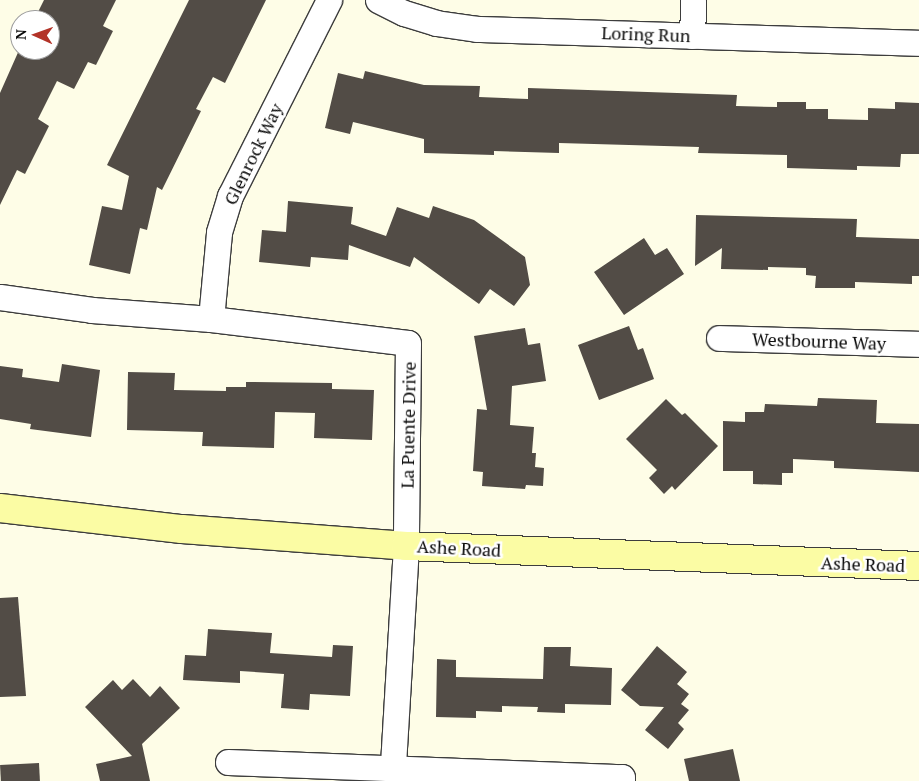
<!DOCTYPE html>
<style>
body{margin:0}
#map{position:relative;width:919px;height:781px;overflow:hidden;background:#fefde7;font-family:"PT Serif",serif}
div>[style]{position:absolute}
.building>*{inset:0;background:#524c46;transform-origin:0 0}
.roads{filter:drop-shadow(1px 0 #3d3d3d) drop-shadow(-1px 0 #3d3d3d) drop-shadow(0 1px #3d3d3d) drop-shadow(0 -1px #3d3d3d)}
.street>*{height:25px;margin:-12.5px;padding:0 12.5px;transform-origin:12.5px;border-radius:12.5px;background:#fff}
.secondary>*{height:28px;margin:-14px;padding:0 14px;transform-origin:14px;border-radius:14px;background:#fbfca4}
span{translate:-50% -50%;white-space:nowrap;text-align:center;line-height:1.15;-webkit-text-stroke:5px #fff;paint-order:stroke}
.street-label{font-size:18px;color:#0a0a0a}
.north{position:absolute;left:10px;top:10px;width:50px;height:50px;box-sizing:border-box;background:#fff;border:1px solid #9d9d9d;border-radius:50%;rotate:272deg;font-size:14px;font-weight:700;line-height:20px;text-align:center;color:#0a0a0a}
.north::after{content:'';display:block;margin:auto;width:18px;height:22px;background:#b33328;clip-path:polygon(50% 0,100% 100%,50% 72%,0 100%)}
</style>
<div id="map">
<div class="building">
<div style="clip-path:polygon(44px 0,116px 0,103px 26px,113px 31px,96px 65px,88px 62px,74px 89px,57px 81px,38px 119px,49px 126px,25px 174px,17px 170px,0 205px,0 93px,20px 48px,20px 50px,50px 50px,50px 20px,34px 20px)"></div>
<div style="clip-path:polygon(189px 0,266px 0,225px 83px,213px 77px,196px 109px,201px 111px,162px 190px,157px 187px,147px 230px,140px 228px,130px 274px,89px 265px,102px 206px,122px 210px,129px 176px,107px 165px)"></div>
<div style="clip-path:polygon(365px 71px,424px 85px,480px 86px,479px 97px,528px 99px,528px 88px,737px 95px,736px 106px,777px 107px,777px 102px,806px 102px,806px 109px,828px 109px,828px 119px,868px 120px,868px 108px,895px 109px,895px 102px,919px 103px,919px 154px,901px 154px,900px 167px,857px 166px,857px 170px,787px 168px,787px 155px,698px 153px,699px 147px,559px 143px,559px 153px,494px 151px,494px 155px,424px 153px,424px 139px,353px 122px,350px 134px,325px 128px,338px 73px,363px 79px)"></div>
<div style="clip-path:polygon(288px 201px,353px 207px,351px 224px,386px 236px,397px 207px,429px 218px,433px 206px,474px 220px,525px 257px,530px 285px,514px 306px,490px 289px,479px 304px,414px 257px,410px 267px,349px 245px,348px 260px,311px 257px,310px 267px,259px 262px,262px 230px,286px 232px)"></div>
<div style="clip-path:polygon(696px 215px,857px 219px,856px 237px,919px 239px,919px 276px,912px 276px,912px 284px,855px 282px,855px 288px,815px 288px,816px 276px,806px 275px,806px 268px,768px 267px,768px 270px,721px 269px,722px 248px,695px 266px)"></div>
<div style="clip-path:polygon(644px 238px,655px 255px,667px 248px,684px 274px,624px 315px,594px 272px)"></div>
<div style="clip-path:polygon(629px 326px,638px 350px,643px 348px,654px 379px,599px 400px,578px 345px)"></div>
<div style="clip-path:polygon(525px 328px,528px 345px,540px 343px,546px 381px,512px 386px,510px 425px,534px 427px,532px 453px,536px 453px,535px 467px,544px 468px,543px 486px,526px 485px,525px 489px,482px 486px,483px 472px,473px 471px,477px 409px,487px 410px,474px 336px)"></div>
<div style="clip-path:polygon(62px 364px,100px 370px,91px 437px,30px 429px,31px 424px,0 419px,0 366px,23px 369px,22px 377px,59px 382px)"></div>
<div style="clip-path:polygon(128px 372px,175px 373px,174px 390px,226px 391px,226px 387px,246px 387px,246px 382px,332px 383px,332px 389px,374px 390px,372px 440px,314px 438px,315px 413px,275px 412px,274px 448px,202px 446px,203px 432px,127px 430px)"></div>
<div style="clip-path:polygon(818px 398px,877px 400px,876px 423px,919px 424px,919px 472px,834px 468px,834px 461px,793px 459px,793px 473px,782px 473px,782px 485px,753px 484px,753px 471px,723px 471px,723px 421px,745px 422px,745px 412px,764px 412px,765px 404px,817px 406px)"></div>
<div style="clip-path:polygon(666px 399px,682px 415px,685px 413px,718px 446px,675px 490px,672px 486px,664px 494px,649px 478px,657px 470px,626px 439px)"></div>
<div style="clip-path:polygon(18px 597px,26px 696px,0 697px,0 598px)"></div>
<div style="clip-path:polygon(208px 629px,272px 633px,270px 653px,332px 657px,333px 645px,353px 646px,350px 696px,310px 694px,309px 710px,281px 708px,284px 674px,240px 671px,240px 683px,183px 680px,185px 655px,206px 656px)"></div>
<div style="clip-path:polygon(657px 646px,687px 672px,677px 684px,689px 694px,681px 704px,689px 710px,678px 723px,684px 729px,668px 749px,645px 730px,664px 707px,640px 706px,621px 690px)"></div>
<div style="clip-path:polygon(544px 647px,571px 647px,570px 666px,612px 668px,611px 705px,565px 704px,565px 713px,537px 712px,538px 707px,502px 706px,502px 712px,476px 711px,476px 718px,436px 717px,437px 659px,456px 660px,456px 677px,543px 679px)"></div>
<div style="clip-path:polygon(133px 679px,150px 697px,160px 686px,180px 708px,142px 744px,150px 781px,100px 781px,96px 764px,132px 756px,85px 707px,113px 680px,122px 690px)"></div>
<div style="clip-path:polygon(733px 749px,740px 781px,689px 781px,684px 759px)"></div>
<div style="left:39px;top:763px;width:18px;height:39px;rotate:87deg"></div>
</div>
<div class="roads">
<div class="street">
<div style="left:378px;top:0;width:29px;rotate:27deg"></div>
<div style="left:404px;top:13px;width:34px;rotate:17deg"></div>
<div style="left:436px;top:23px;width:41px;rotate:8.3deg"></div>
<div style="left:477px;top:29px;width:442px;rotate:1.8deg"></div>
<div style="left:692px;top:36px;width:36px;rotate:-88deg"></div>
<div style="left:0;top:297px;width:93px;rotate:8deg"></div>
<div style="left:92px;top:310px;width:119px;rotate:4.3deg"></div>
<div style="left:211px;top:319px;width:198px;rotate:6.9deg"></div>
<div style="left:408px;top:343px;width:203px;rotate:90.6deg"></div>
<div style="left:406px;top:546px;width:222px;rotate:93.4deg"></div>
<div style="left:211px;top:319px;width:87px;rotate:-84.7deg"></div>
<div style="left:219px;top:232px;width:38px;rotate:-73deg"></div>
<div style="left:230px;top:196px;width:220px;rotate:-63.2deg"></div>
<div style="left:719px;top:338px;width:200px;rotate:1.7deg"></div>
<div style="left:228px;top:762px;width:394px;rotate:2.2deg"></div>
<div style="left:622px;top:777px;width:4px;rotate:90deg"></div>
</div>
<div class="secondary">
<div style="left:0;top:508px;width:183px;rotate:6.6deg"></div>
<div style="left:182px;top:529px;width:225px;rotate:4.3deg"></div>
<div style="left:406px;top:546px;width:513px;rotate:2.23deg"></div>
</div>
</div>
<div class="street-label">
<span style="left:646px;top:34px;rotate:2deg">Loring Run</span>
<span style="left:253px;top:154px;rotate:-64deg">Glenrock Way</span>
<span style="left:819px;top:341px;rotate:2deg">Westbourne Way</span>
<span style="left:408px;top:425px;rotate:-89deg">La Puente Drive</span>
<span style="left:459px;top:548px;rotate:3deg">Ashe Road</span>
<span style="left:863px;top:564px;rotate:2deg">Ashe Road</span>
</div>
<div class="north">N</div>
</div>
